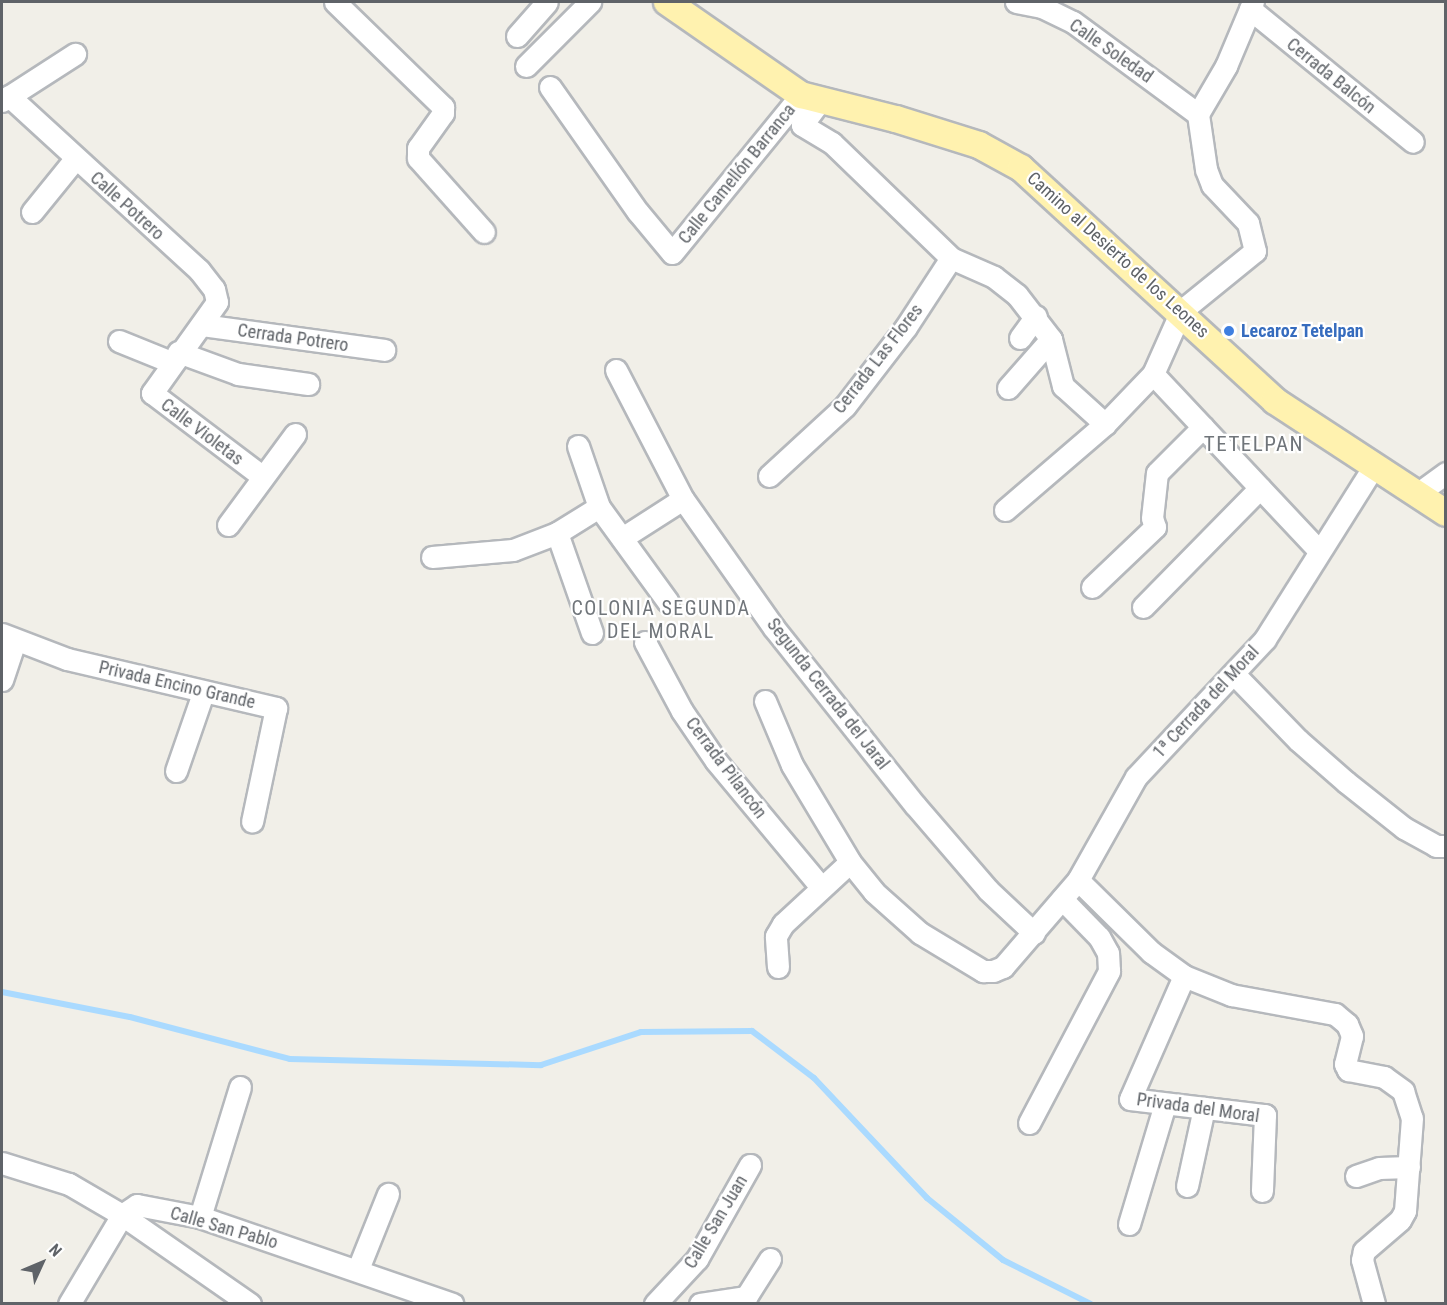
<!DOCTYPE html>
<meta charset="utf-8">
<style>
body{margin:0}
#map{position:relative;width:1447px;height:1305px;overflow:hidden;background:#f1efe8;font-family:"Roboto Condensed",sans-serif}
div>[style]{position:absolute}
.stream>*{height:6px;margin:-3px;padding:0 3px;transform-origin:3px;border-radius:3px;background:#aadaff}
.roads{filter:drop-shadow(2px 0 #b5b8bc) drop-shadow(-2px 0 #b5b8bc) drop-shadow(0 2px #b5b8bc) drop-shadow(0 -2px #b5b8bc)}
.minor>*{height:21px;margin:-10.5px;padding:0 10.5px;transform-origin:10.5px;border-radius:10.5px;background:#fff}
.major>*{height:26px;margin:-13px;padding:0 13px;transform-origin:13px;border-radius:13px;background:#fff2af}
.dots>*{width:16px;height:16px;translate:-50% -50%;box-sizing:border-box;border:3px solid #fff;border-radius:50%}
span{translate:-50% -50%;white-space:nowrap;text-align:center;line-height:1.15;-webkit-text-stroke:4.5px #fff;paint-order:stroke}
.street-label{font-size:18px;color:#5f6368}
.shop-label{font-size:18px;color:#366cbe;font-weight:700}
.left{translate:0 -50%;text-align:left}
.neighbourhood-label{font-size:20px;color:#70757a;letter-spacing:1.5px}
.quarter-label{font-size:21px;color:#70757a;letter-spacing:1.5px}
.frame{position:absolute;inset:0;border:3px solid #5f6368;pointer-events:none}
.north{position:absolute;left:12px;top:1233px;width:60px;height:60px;-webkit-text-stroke:4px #fff;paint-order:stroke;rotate:46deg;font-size:16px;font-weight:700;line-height:24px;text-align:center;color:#5f6368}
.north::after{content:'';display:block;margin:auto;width:21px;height:27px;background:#5f6368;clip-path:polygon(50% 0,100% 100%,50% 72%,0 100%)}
</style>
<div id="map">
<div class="stream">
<div style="left:2px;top:992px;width:130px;rotate:11.1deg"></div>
<div style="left:130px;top:1017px;width:165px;rotate:14.7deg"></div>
<div style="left:290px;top:1059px;width:251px;rotate:1.4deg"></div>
<div style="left:541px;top:1065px;width:105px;rotate:-18.3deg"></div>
<div style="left:641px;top:1032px;width:111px;rotate:-0.5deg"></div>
<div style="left:752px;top:1031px;width:78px;rotate:37.2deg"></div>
<div style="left:814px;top:1078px;width:165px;rotate:46.7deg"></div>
<div style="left:927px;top:1198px;width:98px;rotate:39.2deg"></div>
<div style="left:1003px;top:1260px;width:98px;rotate:26.6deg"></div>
</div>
<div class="roads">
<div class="minor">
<div style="left:335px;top:2px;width:151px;rotate:44.2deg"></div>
<div style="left:443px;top:107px;width:6px;rotate:90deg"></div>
<div style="left:443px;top:113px;width:43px;rotate:125.5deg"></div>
<div style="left:418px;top:148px;width:10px;rotate:90deg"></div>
<div style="left:418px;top:158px;width:99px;rotate:48.3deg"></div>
<div style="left:1016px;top:2px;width:26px;rotate:11deg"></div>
<div style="left:1042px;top:7px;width:34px;rotate:26deg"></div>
<div style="left:1073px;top:22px;width:155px;rotate:36.4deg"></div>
<div style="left:1250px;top:9px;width:210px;rotate:39.2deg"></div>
<div style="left:517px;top:36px;width:45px;rotate:-48.6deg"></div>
<div style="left:526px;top:66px;width:91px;rotate:-45deg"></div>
<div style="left:550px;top:87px;width:153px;rotate:54.9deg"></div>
<div style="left:638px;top:212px;width:53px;rotate:50.3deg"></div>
<div style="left:672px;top:253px;width:204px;rotate:-50.8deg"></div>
<div style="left:9px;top:96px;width:258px;rotate:42.5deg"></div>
<div style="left:199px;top:270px;width:24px;rotate:52deg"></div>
<div style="left:214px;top:289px;width:13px;rotate:77deg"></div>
<div style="left:217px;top:302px;width:112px;rotate:125.5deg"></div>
<div style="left:152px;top:393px;width:139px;rotate:37.1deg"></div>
<div style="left:2px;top:101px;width:87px;rotate:-32.8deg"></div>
<div style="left:820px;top:101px;width:30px;rotate:127deg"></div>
<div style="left:802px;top:125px;width:35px;rotate:31deg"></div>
<div style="left:832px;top:143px;width:165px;rotate:44deg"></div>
<div style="left:951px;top:258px;width:47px;rotate:23.8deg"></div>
<div style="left:994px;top:277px;width:29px;rotate:38deg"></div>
<div style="left:1017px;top:295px;width:56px;rotate:52.3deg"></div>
<div style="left:1051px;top:339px;width:49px;rotate:75.7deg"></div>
<div style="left:1063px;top:386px;width:57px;rotate:42.1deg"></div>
<div style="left:1198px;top:114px;width:56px;rotate:-59.7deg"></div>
<div style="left:1226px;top:66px;width:69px;rotate:-67.1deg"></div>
<div style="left:32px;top:212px;width:68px;rotate:-50.9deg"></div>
<div style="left:202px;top:325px;width:184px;rotate:7.8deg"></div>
<div style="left:1020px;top:338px;width:27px;rotate:-54deg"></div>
<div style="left:119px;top:341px;width:56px;rotate:22deg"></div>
<div style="left:178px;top:352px;width:64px;rotate:20.1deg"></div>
<div style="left:238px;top:374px;width:71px;rotate:8.1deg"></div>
<div style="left:616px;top:370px;width:145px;rotate:62.6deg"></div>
<div style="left:683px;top:499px;width:158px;rotate:54.8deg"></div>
<div style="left:774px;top:628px;width:226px;rotate:51.5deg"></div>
<div style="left:915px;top:805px;width:112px;rotate:49.3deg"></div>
<div style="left:988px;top:890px;width:63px;rotate:43.1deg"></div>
<div style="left:1153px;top:374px;width:241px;rotate:46.8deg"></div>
<div style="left:1008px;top:388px;width:65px;rotate:-48.7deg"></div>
<div style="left:578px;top:446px;width:65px;rotate:71deg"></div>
<div style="left:599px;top:507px;width:117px;rotate:54deg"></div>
<div style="left:769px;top:476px;width:103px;rotate:-42.6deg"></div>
<div style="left:845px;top:406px;width:100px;rotate:-52.3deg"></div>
<div style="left:906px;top:327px;width:82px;rotate:-56.9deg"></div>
<div style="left:1417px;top:494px;width:36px;rotate:-36deg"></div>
<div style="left:1005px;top:510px;width:132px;rotate:-40.7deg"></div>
<div style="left:1105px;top:424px;width:69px;rotate:-46.2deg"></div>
<div style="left:1153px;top:374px;width:69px;rotate:-66deg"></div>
<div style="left:1181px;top:311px;width:95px;rotate:-39deg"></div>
<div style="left:1255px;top:251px;width:29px;rotate:-104deg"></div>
<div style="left:1248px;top:223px;width:52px;rotate:-133.5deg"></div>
<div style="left:1212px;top:185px;width:17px;rotate:-111deg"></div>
<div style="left:1206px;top:169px;width:56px;rotate:-98.3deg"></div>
<div style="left:228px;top:525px;width:113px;rotate:-53.6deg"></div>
<div style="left:557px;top:533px;width:106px;rotate:70.7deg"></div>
<div style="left:622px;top:538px;width:72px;rotate:-32.6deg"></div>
<div style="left:432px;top:557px;width:81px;rotate:-4.9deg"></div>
<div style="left:513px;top:550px;width:47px;rotate:-21.1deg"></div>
<div style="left:557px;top:533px;width:49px;rotate:-31.8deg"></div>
<div style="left:1092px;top:587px;width:87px;rotate:-43.6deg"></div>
<div style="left:1155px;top:527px;width:9px;rotate:-108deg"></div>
<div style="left:1152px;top:518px;width:45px;rotate:-83.7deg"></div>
<div style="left:1157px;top:473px;width:65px;rotate:-45deg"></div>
<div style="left:1143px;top:607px;width:167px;rotate:-45.5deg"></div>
<div style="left:2px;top:634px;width:70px;rotate:21deg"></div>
<div style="left:67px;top:659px;width:215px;rotate:13.2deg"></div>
<div style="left:276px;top:708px;width:116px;rotate:101.9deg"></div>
<div style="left:645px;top:642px;width:78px;rotate:61.8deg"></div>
<div style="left:682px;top:711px;width:60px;rotate:55.8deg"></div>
<div style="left:716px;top:761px;width:163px;rotate:50.2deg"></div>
<div style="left:1235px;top:675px;width:91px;rotate:45.9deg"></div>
<div style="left:1298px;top:740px;width:64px;rotate:41.2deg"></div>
<div style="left:1346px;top:782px;width:74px;rotate:38.4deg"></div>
<div style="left:1404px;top:828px;width:37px;rotate:29deg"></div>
<div style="left:1436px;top:846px;width:10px"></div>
<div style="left:2px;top:680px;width:41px;rotate:-71.6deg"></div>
<div style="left:765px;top:701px;width:69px;rotate:67.1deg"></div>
<div style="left:792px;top:765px;width:113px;rotate:59.1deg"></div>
<div style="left:850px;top:862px;width:38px;rotate:51deg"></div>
<div style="left:874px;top:892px;width:62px;rotate:41.7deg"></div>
<div style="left:920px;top:933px;width:74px;rotate:31.1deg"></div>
<div style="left:983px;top:971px;width:10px"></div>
<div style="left:993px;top:971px;width:11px;rotate:-22deg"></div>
<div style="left:1003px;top:967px;width:115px;rotate:-49.2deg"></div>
<div style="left:1078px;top:880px;width:118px;rotate:-60.6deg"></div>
<div style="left:1136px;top:777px;width:189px;rotate:-46.9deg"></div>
<div style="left:1265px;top:639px;width:204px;rotate:-57.8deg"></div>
<div style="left:176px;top:771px;width:83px;rotate:-70.9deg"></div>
<div style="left:1078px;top:880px;width:103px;rotate:44.6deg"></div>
<div style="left:1151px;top:952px;width:41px;rotate:36deg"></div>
<div style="left:1184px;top:976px;width:51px;rotate:22deg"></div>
<div style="left:1231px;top:995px;width:106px;rotate:10.4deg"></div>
<div style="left:1335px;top:1014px;width:16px;rotate:40deg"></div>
<div style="left:1347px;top:1024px;width:13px;rotate:67deg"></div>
<div style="left:1352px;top:1036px;width:29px;rotate:104deg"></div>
<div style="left:1345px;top:1064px;width:7px;rotate:63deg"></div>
<div style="left:1348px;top:1070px;width:37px;rotate:11deg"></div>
<div style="left:1384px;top:1077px;width:24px;rotate:36deg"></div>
<div style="left:1403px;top:1091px;width:28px;rotate:72deg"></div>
<div style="left:1412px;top:1118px;width:93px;rotate:94.3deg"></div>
<div style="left:1405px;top:1211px;width:10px;rotate:119deg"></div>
<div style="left:1400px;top:1220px;width:48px;rotate:139.3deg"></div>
<div style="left:1364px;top:1251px;width:9px;rotate:103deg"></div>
<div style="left:1362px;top:1260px;width:46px;rotate:74.7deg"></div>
<div style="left:778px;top:967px;width:31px;rotate:-94deg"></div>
<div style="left:776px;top:936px;width:14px;rotate:-60deg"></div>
<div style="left:783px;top:924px;width:91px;rotate:-42.8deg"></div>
<div style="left:1184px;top:976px;width:134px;rotate:113.7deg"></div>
<div style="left:1130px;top:1099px;width:136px;rotate:6.8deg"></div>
<div style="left:1265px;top:1115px;width:76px;rotate:92.3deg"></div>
<div style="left:1029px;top:1123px;width:172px;rotate:-62.2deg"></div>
<div style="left:1109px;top:971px;width:18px;rotate:-93deg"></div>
<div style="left:1108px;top:953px;width:18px;rotate:-119deg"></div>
<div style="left:1099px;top:937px;width:53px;rotate:-134.2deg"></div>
<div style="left:2px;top:1163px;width:70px;rotate:17.4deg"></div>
<div style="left:69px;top:1184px;width:61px;rotate:30.3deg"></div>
<div style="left:122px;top:1215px;width:156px;rotate:34.8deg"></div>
<div style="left:1356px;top:1176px;width:24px;rotate:-19deg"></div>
<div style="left:1379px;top:1168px;width:30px;rotate:-2deg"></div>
<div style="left:1187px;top:1186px;width:80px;rotate:-77.7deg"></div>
<div style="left:200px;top:1217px;width:136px;rotate:-72.9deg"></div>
<div style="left:1129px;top:1224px;width:125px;rotate:-73.3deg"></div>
<div style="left:358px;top:1269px;width:81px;rotate:-68.2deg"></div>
<div style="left:69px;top:1304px;width:104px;rotate:-59.2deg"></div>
<div style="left:122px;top:1215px;width:18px;rotate:-34deg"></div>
<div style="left:137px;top:1205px;width:64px;rotate:10.8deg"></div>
<div style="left:200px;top:1217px;width:267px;rotate:19deg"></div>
<div style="left:655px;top:1304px;width:62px;rotate:-47deg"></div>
<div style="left:697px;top:1259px;width:108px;rotate:-60.6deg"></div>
<div style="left:700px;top:1304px;width:47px;rotate:-8.7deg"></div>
<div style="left:746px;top:1297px;width:45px;rotate:-57.7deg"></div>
</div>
<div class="major">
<div style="left:667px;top:2px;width:163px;rotate:34.8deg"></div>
<div style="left:801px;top:95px;width:98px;rotate:14.2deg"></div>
<div style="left:896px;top:119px;width:87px;rotate:17.4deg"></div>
<div style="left:979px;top:145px;width:48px;rotate:28.7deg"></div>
<div style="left:1021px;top:168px;width:345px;rotate:42.5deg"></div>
<div style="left:1275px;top:401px;width:204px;rotate:33.2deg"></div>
</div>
</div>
<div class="dots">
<div style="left:1229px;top:331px;background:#3f7fe0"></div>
</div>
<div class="street-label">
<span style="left:1111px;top:51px;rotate:35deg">Calle Soledad</span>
<span style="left:1331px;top:76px;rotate:39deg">Cerrada Balcón</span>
<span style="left:737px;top:174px;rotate:-51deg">Calle Camellón Barranca</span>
<span style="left:127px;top:206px;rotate:42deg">Calle Potrero</span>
<span style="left:1118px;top:255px;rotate:42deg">Camino al Desierto de los Leones</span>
<span style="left:293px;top:338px;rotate:8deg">Cerrada Potrero</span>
<span style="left:878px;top:359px;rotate:-52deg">Cerrada Las Flores</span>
<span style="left:202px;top:432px;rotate:37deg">Calle Violetas</span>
<span style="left:177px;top:685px;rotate:13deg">Privada Encino Grande</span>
<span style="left:828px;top:694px;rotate:52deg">Segunda Cerrada del Jaral</span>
<span style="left:1206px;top:702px;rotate:-47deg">1ª Cerrada del Moral</span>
<span style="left:726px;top:768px;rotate:53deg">Cerrada Pilancón</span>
<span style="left:1198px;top:1108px;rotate:8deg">Privada del Moral</span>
<span style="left:716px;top:1222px;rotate:-59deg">Calle San Juan</span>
<span style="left:224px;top:1228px;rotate:16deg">Calle San Pablo</span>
</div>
<div class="shop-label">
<span class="left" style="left:1241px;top:331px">Lecaroz Tetelpan</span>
</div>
<div class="neighbourhood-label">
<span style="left:661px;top:620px">COLONIA SEGUNDA<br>DEL MORAL</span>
</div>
<div class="quarter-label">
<span style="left:1254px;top:444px">TETELPAN</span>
</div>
<div class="frame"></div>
<div class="north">N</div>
</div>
